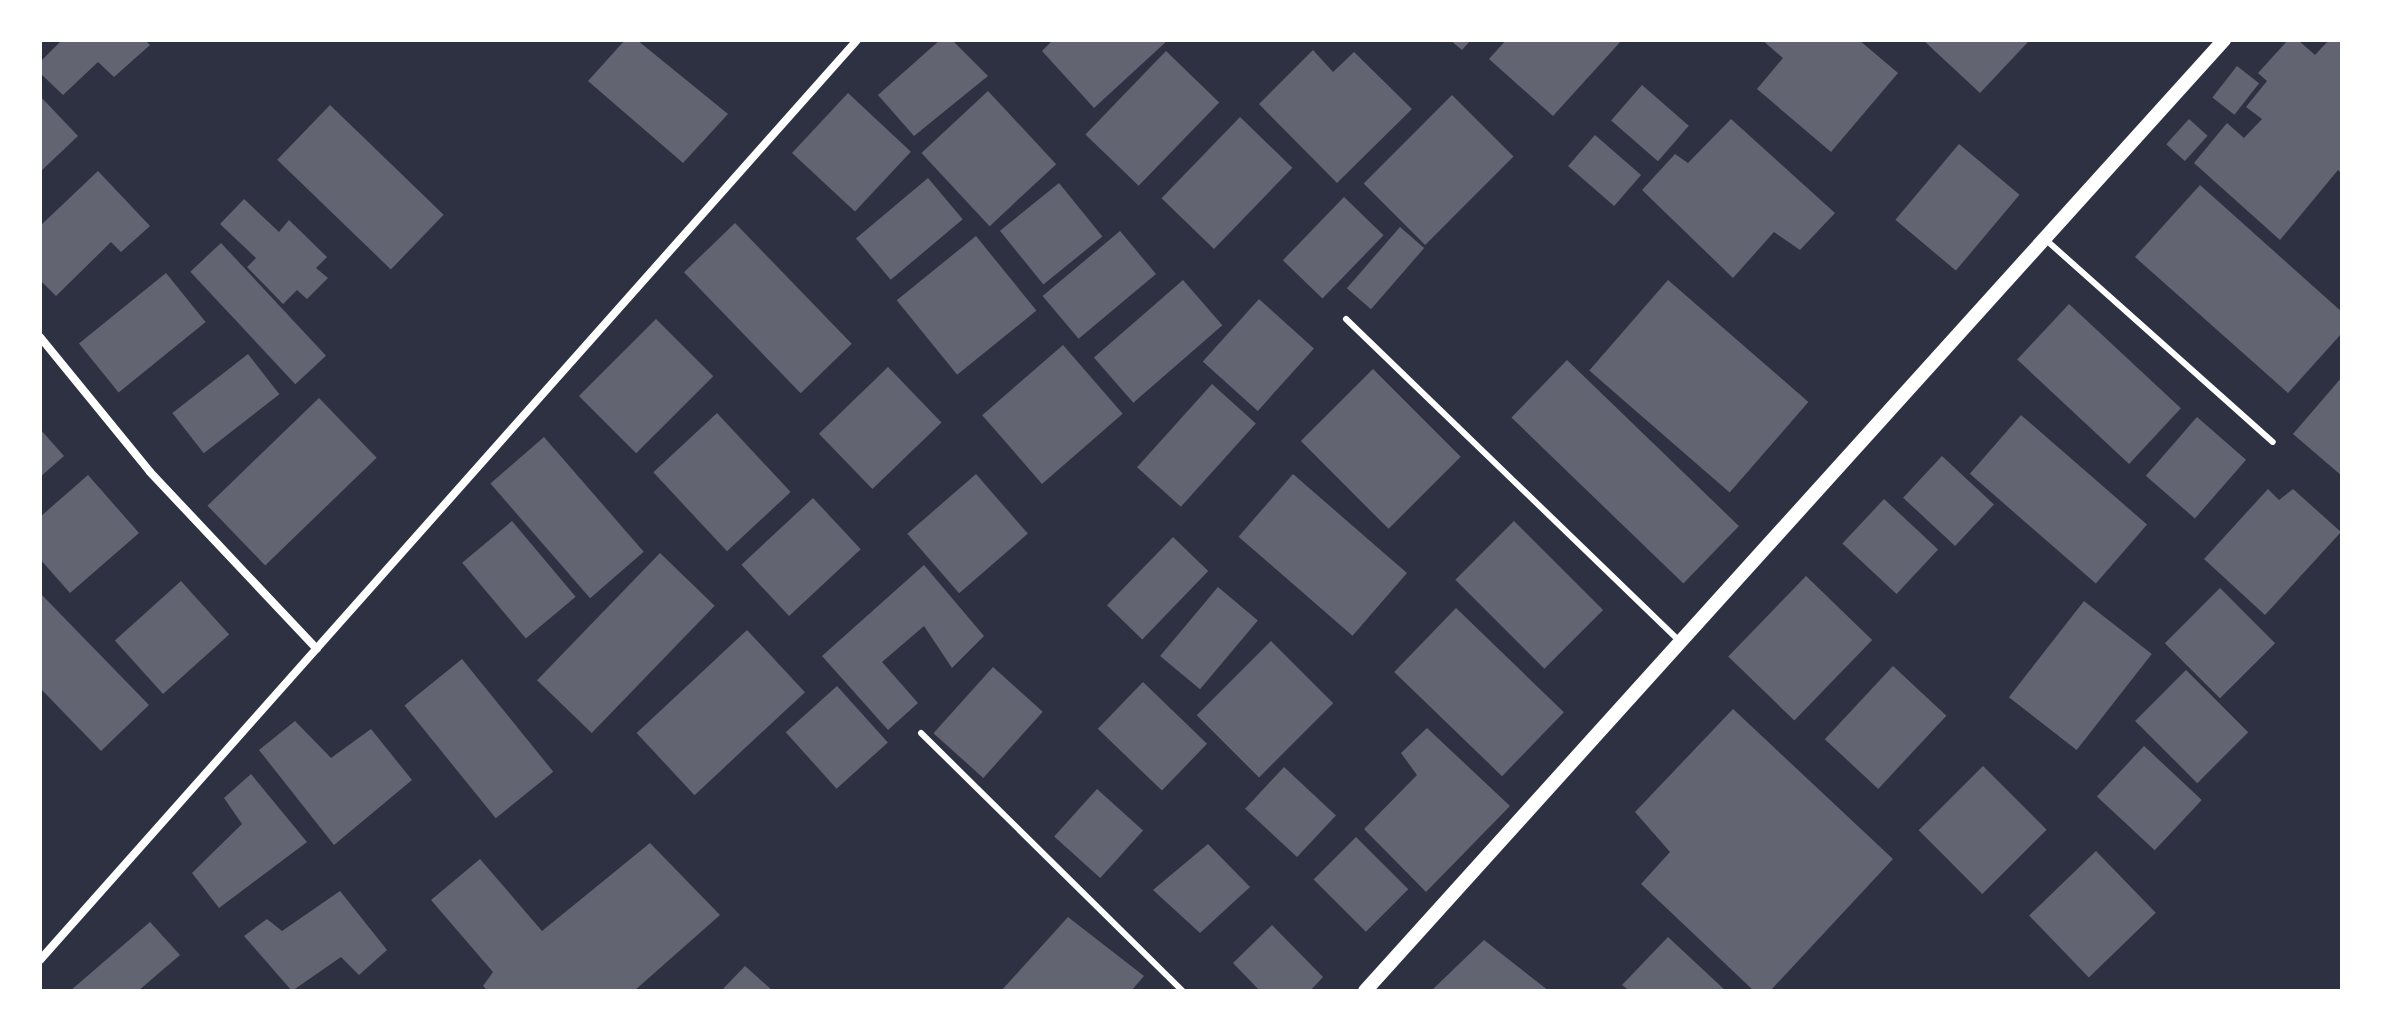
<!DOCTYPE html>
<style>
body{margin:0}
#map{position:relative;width:2382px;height:1031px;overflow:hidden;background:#2d3142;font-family:"IBM Plex Sans",sans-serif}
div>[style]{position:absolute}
.building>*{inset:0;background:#626471;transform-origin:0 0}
.service>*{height:6px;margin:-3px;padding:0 3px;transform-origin:3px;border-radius:3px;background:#fff}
.minor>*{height:8px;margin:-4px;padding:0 4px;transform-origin:4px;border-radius:4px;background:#fff}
.tertiary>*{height:14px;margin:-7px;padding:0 7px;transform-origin:7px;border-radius:7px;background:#fff}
span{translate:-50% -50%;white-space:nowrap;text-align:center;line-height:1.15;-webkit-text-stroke:6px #fff;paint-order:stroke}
.frame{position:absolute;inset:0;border:42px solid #fff;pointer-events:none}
</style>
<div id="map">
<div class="building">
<div style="clip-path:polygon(62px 40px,145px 40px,150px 45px,114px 77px,98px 62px,63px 95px,40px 73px,40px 62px)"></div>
<div style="clip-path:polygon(625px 40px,637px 40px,728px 114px,683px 163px,588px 81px)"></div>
<div style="clip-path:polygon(940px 40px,952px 40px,988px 76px,914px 136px,878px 95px)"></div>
<div style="clip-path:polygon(1053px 40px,1168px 40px,1094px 108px,1042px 51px)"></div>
<div style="clip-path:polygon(1450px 40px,1471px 40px,1462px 50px)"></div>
<div style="clip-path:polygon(1506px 40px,1622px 40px,1553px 116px,1489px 59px)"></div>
<div style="clip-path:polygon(1762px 40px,1859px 40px,1898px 73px,1831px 152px,1757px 89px,1783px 58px)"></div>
<div style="clip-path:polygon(1923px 40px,2027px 40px,2028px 42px,1980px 93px)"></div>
<div style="clip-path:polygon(2288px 40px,2298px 40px,2315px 55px,2329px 40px,2342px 40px,2342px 174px,2338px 170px,2280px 240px,2194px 163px,2227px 123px,2244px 138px,2262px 119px,2246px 107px,2267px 81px,2258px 73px)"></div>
<div style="clip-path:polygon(1313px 50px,1333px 72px,1354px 52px,1412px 109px,1337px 183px,1259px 104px)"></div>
<div style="left:1166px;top:51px;width:74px;height:116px;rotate:44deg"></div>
<div style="left:2237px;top:66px;width:28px;height:40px;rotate:38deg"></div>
<div style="left:1642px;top:85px;width:62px;height:47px;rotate:41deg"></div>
<div style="left:988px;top:91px;width:100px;height:91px;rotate:47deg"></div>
<div style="left:848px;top:93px;width:86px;height:82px;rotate:43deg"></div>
<div style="left:1452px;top:95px;width:87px;height:125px;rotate:45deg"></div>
<div style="clip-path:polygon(40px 96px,78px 136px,40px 172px)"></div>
<div style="left:330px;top:105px;width:158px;height:76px;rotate:44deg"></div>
<div style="left:1240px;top:117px;width:73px;height:113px;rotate:44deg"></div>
<div style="clip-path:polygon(1731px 119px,1835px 213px,1800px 250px,1774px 232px,1733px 278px,1642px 190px,1675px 154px,1688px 163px)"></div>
<div style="left:2189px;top:119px;width:25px;height:34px;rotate:42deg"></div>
<div style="left:1595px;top:135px;width:61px;height:41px;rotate:41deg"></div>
<div style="left:1959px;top:144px;width:79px;height:99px;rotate:40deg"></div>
<div style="clip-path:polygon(98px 171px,150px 226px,121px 252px,111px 242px,56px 296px,40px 280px,40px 226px)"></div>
<div style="left:928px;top:178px;width:54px;height:94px;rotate:50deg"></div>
<div style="left:1059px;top:183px;width:69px;height:76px;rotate:51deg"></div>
<div style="clip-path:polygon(2200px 185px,2342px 312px,2342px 333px,2288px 393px,2135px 257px)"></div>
<div style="left:1344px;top:197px;width:55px;height:88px;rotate:44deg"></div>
<div style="clip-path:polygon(244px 199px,279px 232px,289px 220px,327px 257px,316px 268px,328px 278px,307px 299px,297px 290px,283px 304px,247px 267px,256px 258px,220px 224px)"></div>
<div style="left:735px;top:223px;width:168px;height:71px;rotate:46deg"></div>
<div style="left:1400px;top:227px;width:32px;height:81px;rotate:41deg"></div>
<div style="left:1120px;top:231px;width:56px;height:101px;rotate:50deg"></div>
<div style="left:976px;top:236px;width:96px;height:102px;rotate:51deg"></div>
<div style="left:221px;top:243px;width:154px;height:42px;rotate:47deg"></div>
<div style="left:166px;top:273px;width:63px;height:112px;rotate:51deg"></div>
<div style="left:1183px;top:280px;width:60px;height:118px;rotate:49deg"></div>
<div style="left:1668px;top:280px;width:186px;height:120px;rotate:41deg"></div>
<div style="left:1259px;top:299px;width:74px;height:84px;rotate:42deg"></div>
<div style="left:2069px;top:304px;width:153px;height:76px;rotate:43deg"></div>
<div style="left:656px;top:319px;width:81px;height:109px;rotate:45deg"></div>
<div style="left:1063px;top:345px;width:91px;height:107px;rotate:49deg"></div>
<div style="left:248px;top:354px;width:51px;height:96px;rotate:52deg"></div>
<div style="left:1567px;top:360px;width:239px;height:80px;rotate:44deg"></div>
<div style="left:888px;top:367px;width:77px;height:96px;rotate:46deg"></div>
<div style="left:1373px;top:369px;width:124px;height:102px;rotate:45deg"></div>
<div style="clip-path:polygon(2342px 377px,2342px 476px,2293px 434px)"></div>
<div style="left:1212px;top:384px;width:59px;height:112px;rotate:42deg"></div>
<div style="left:319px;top:398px;width:83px;height:155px;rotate:46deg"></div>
<div style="left:717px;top:413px;width:108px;height:87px;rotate:47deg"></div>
<div style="left:2021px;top:415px;width:167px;height:78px;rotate:41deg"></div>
<div style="left:2197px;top:417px;width:65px;height:78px;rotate:41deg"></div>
<div style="clip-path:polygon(40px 429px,64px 456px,40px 477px)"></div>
<div style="left:544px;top:437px;width:152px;height:71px;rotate:49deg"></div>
<div style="left:1942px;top:456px;width:71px;height:57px;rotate:43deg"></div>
<div style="left:976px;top:474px;width:79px;height:91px;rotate:49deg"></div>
<div style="left:1293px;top:474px;width:151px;height:83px;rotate:41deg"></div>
<div style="clip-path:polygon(88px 475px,139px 533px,70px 593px,40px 559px,40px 517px)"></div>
<div style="clip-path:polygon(2268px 489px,2279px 500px,2293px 489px,2341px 532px,2265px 615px,2204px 559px)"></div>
<div style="left:813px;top:498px;width:70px;height:98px;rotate:47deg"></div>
<div style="left:1884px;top:499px;width:74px;height:61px;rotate:43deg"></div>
<div style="left:512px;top:521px;width:99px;height:65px;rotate:50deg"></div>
<div style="left:1514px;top:521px;width:126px;height:83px;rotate:45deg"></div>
<div style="left:1173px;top:537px;width:49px;height:95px;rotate:44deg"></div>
<div style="left:660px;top:553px;width:76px;height:177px;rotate:44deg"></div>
<div style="clip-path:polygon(924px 565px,984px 636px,952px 668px,924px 626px,882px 662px,918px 703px,888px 730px,822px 656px)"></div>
<div style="left:1806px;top:576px;width:92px;height:112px;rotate:44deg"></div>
<div style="left:181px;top:581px;width:72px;height:89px;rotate:48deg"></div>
<div style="left:1218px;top:587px;width:52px;height:90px;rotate:40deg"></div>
<div style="left:2220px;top:588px;width:78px;height:78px;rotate:45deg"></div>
<div style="clip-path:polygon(40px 593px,149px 705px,101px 751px,40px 688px)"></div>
<div style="left:2084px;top:601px;width:86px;height:122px;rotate:38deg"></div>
<div style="left:1456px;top:608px;width:150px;height:89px;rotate:44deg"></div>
<div style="left:747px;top:630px;width:85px;height:151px;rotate:47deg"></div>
<div style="left:1271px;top:641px;width:88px;height:105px;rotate:45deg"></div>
<div style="left:462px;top:659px;width:145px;height:74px;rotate:51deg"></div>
<div style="left:1893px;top:666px;width:73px;height:100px;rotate:43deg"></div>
<div style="left:993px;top:667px;width:67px;height:89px;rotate:42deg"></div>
<div style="left:2186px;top:670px;width:88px;height:72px;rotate:45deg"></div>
<div style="left:1143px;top:682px;width:89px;height:65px;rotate:44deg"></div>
<div style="left:837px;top:686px;width:76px;height:69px;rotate:48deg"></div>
<div style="clip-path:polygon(1733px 709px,1893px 859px,1770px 991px,1754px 991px,1641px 884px,1670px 852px,1635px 812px)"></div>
<div style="clip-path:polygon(295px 721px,331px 758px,371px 729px,412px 780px,334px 845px,259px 750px)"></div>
<div style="clip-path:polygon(1427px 728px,1510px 806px,1426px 892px,1364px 829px,1417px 775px,1401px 753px)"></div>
<div style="left:2144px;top:746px;width:79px;height:69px;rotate:43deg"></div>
<div style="left:1983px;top:766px;width:90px;height:91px;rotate:45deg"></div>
<div style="left:1284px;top:767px;width:71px;height:57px;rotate:43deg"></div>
<div style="clip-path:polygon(251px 774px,307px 842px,219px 908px,192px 873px,242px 824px,224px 798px)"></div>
<div style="left:1097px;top:789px;width:62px;height:64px;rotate:42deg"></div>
<div style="left:1356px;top:837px;width:74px;height:60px;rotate:45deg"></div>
<div style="clip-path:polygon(650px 843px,720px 915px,634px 991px,488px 991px,483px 986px,493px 972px,431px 900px,480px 859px,542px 931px)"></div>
<div style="clip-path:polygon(1208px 844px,1250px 887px,1200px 933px,1153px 890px)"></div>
<div style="left:2096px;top:851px;width:86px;height:93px;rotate:46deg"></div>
<div style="clip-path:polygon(340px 891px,387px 950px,359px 975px,341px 957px,292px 991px,244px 936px,267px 919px,282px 931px)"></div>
<div style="clip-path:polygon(1068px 917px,1144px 976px,1131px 991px,1001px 991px)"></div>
<div style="clip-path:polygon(150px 922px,180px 955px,138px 991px,70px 991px)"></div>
<div style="clip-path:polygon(1272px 925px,1323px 977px,1310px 991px,1260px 991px,1233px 963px)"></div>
<div style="clip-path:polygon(1668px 937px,1726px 991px,1630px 991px,1622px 985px)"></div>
<div style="clip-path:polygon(1484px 940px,1549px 991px,1431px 991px)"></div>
<div style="clip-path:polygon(745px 966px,773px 991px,721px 991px)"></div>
</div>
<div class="service">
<div style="left:2045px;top:239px;width:305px;rotate:41.7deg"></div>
<div style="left:1346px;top:319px;width:464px;rotate:44deg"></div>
<div style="left:921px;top:733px;width:368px;rotate:44.6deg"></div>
</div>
<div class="minor">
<div style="left:40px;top:337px;width:174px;rotate:50.8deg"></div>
<div style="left:150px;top:472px;width:243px;rotate:46.7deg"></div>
<div style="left:40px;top:960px;width:1230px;rotate:-48.39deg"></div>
</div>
<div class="tertiary">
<div style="left:1365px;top:991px;width:1282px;rotate:-47.91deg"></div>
</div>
<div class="frame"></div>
</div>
